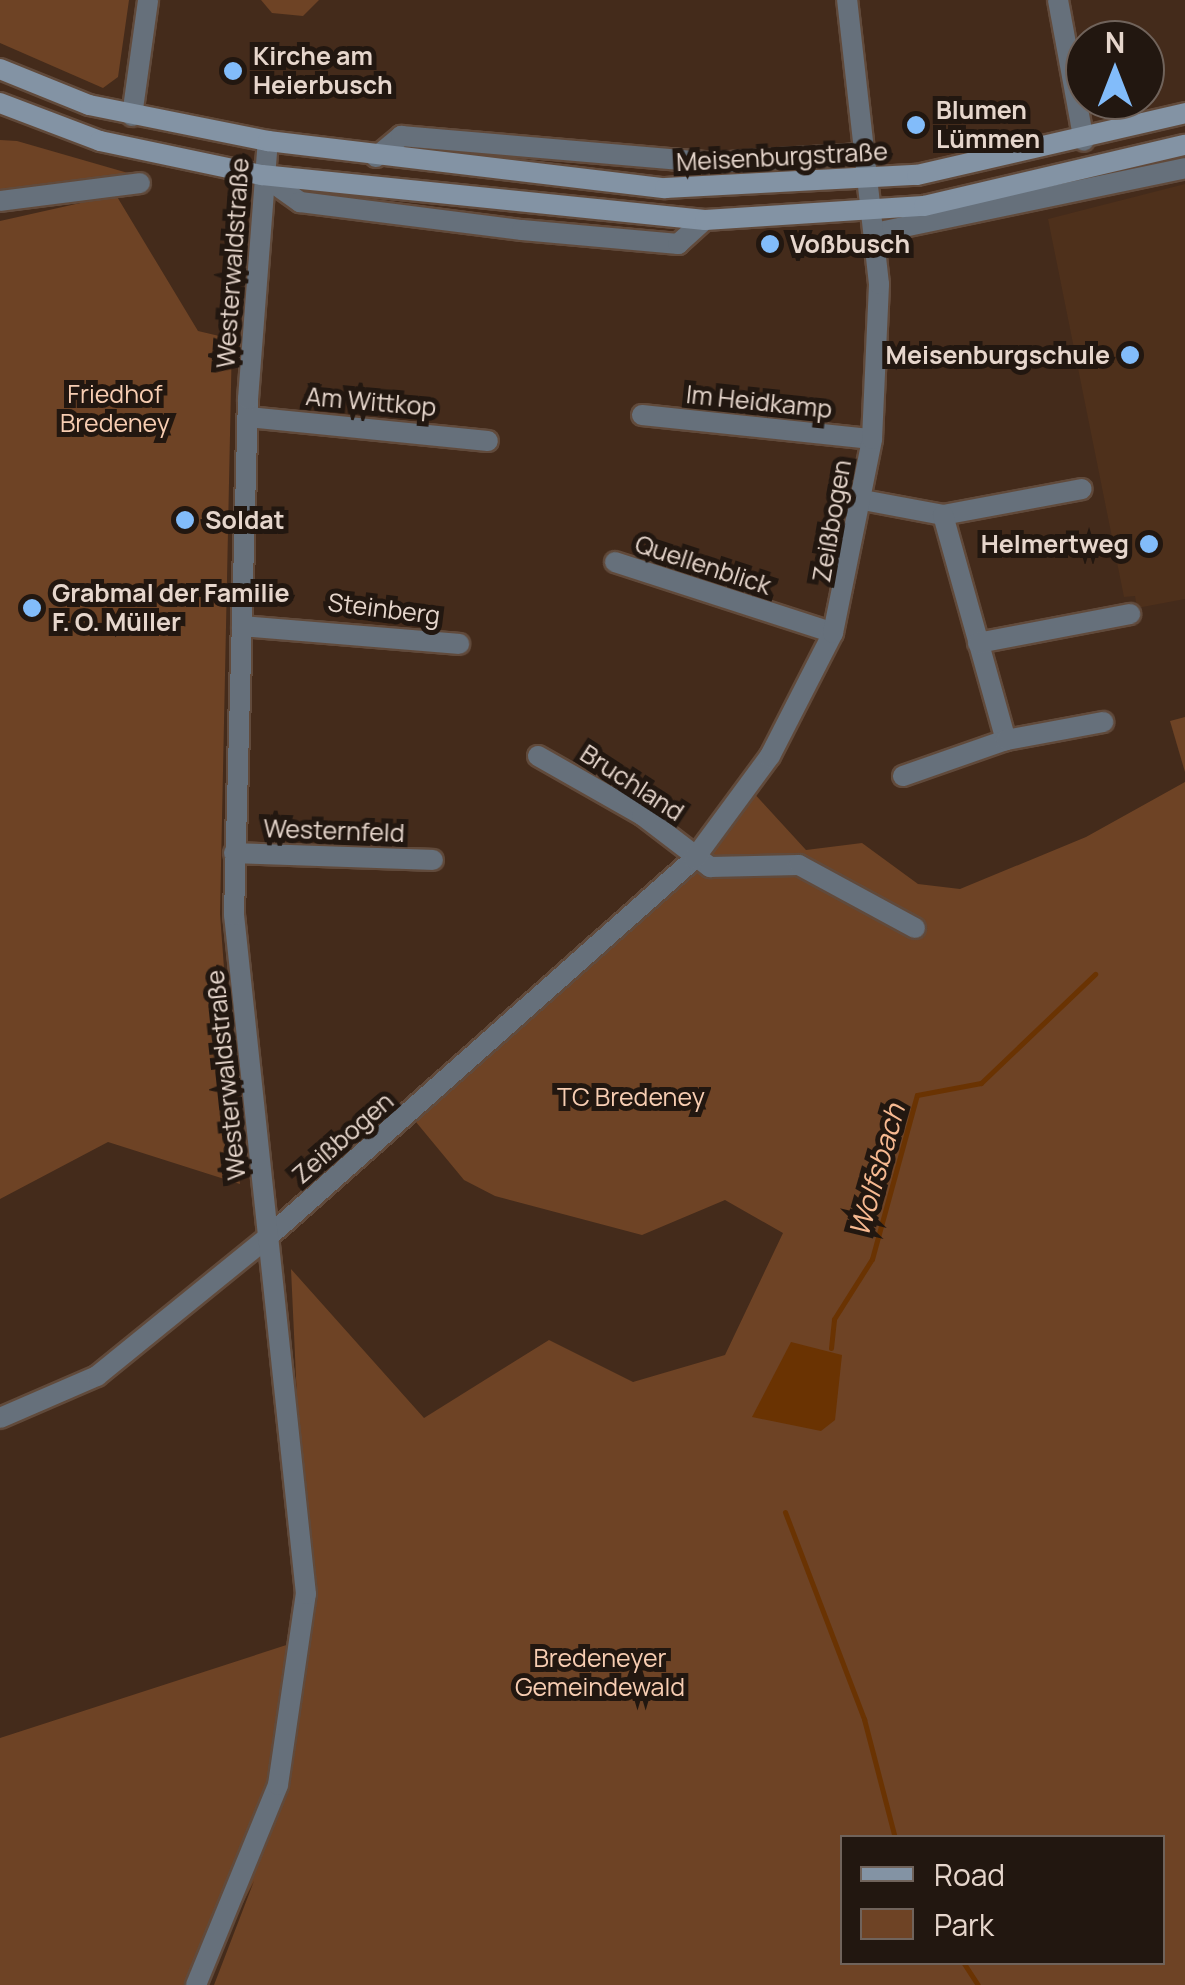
<!DOCTYPE html>
<meta charset="utf-8">
<style>
body{margin:0}
#map{position:relative;width:1185px;height:1985px;overflow:hidden;background:#442b1b;font-family:Manrope,sans-serif}
div>[style]{position:absolute}
.built>*{inset:0;background:#4e301b}
.green>*{inset:0;background:#6e4325}
.water>*{inset:0;background:#6a3302}
.stream>*{height:5px;margin:-2.5px;padding:0 2.5px;transform-origin:2.5px;border-radius:2.5px;background:#6a3302}
.roads{filter:drop-shadow(2px 0 #614a3b) drop-shadow(-2px 0 #614a3b) drop-shadow(0 2px #614a3b) drop-shadow(0 -2px #614a3b)}
.minor>*{height:20px;margin:-10px;padding:0 10px;transform-origin:10px;border-radius:10px;background:#66707b}
.secondary>*{height:20px;margin:-10px;padding:0 10px;transform-origin:10px;border-radius:10px;background:#8393a4}
.dots>*{width:28px;height:28px;translate:-50% -50%;box-sizing:border-box;border:5px solid #221710;border-radius:50%}
span{translate:-50% -50%;white-space:nowrap;text-align:center;line-height:1.15;-webkit-text-stroke:10px #221710;paint-order:stroke}
.poi-label{font-size:25px;color:#e6d6cc;font-weight:700}
.left{translate:0 -50%;text-align:left}
.right{translate:-100% -50%;text-align:right}
.street-label{font-size:25px;color:#e6d6cc}
.park-label{font-size:25px;color:#f7cdb2}
.water-label{font-size:28px;color:#f7b991;font-style:italic}
.legend{position:absolute;left:840px;top:1835px;width:325px;height:130px;box-sizing:border-box;background:#221710;border:2px solid #70635b;margin:0;padding:12px 18px;list-style:none;font-size:30px;color:#e6d6cc}
.legend li{display:flex;align-items:center;gap:20px;height:50px}
.legend b{width:50px;border:2px solid #70635b}
.north{position:absolute;left:1065px;top:20px;width:100px;height:100px;box-sizing:border-box;background:#221710;border:2px solid #70635b;border-radius:50%;rotate:0deg;font-size:28px;font-weight:700;line-height:40px;text-align:center;color:#e6d6cc}
.north::after{content:'';display:block;margin:auto;width:35px;height:45px;background:#82bcfa;clip-path:polygon(50% 0,100% 100%,50% 72%,0 100%)}
</style>
<div id="map">
<div class="built">
<div style="clip-path:polygon(1185px 184px,1185px 599px,1137px 608px,1135px 596px,1124px 597px,1048px 219px)"></div>
</div>
<div class="green">
<div style="clip-path:polygon(0 0,129px 0,118px 77px,103px 88px,0 43px)"></div>
<div style="clip-path:polygon(261px 0,319px 0,303px 16px,272px 13px)"></div>
<div style="clip-path:polygon(0 140px,17px 141px,128px 173px,0 197px)"></div>
<div style="clip-path:polygon(116px 195px,198px 331px,232px 339px,220px 914px,240px 1184px,108px 1142px,0 1199px,0 221px)"></div>
<div style="clip-path:polygon(1185px 717px,1185px 772px,1170px 721px)"></div>
<div style="clip-path:polygon(evenodd,1185px 782px,1185px 1985px,214px 1985px,254px 1881px,202px 1985px,0 1985px,0 1738px,308px 1638px,291px 1269px,424px 1418px,549px 1340px,633px 1382px,725px 1355px,783px 1233px,725px 1200px,642px 1235px,495px 1196px,464px 1180px,411px 1116px,751px 790px,806px 850px,862px 843px,918px 884px,960px 889px,1086px 837px,1185px 782px,842px 1838px,1162px 1838px,1162px 1962px,842px 1962px,842px 1838px)"></div>
</div>
<div class="water">
<div style="clip-path:polygon(791px 1342px,842px 1355px,835px 1420px,821px 1431px,752px 1417px)"></div>
</div>
<div class="stream">
<div style="left:831px;top:1348px;width:29px;rotate:-84deg"></div>
<div style="left:834px;top:1319px;width:71px;rotate:-57.7deg"></div>
<div style="left:872px;top:1259px;width:170px;rotate:-74.7deg"></div>
<div style="left:917px;top:1095px;width:65px;rotate:-10.6deg"></div>
<div style="left:981px;top:1083px;width:158px;rotate:-43.7deg"></div>
<div style="left:785px;top:1512px;width:222px;rotate:69.1deg"></div>
<div style="left:864px;top:1719px;width:123px;rotate:75.4deg"></div>
<div style="left:963px;top:1962px;width:27px;rotate:57deg"></div>
</div>
<div class="roads">
<div class="minor">
<div style="left:1058px;top:0;width:143px;rotate:79.6deg"></div>
<div style="left:132px;top:116px;width:117px;rotate:-82.1deg"></div>
<div style="left:376px;top:157px;width:33px;rotate:-40deg"></div>
<div style="left:401px;top:136px;width:313px;rotate:4.9deg"></div>
<div style="left:713px;top:163px;width:149px;rotate:-3.5deg"></div>
<div style="left:262px;top:175px;width:47px;rotate:35.4deg"></div>
<div style="left:300px;top:202px;width:224px;rotate:7.2deg"></div>
<div style="left:522px;top:230px;width:157px;rotate:5.1deg"></div>
<div style="left:678px;top:244px;width:36px;rotate:-42deg"></div>
<div style="left:0;top:201px;width:141px;rotate:-7.3deg"></div>
<div style="left:875px;top:233px;width:317px;rotate:-11.8deg"></div>
<div style="left:642px;top:415px;width:231px;rotate:6deg"></div>
<div style="left:248px;top:417px;width:241px;rotate:5.7deg"></div>
<div style="left:863px;top:500px;width:81px;rotate:10.6deg"></div>
<div style="left:943px;top:515px;width:141px;rotate:-10.6deg"></div>
<div style="left:943px;top:515px;width:234px;rotate:74.4deg"></div>
<div style="left:615px;top:562px;width:229px;rotate:18deg"></div>
<div style="left:242px;top:626px;width:218px;rotate:4.7deg"></div>
<div style="left:978px;top:643px;width:155px;rotate:-10.8deg"></div>
<div style="left:538px;top:756px;width:120px;rotate:29.6deg"></div>
<div style="left:642px;top:815px;width:86px;rotate:37.4deg"></div>
<div style="left:710px;top:867px;width:89px;rotate:-1.3deg"></div>
<div style="left:799px;top:865px;width:132px;rotate:28.5deg"></div>
<div style="left:903px;top:776px;width:109px;rotate:-19.3deg"></div>
<div style="left:1006px;top:740px;width:99px;rotate:-10.5deg"></div>
<div style="left:234px;top:853px;width:199px;rotate:2deg"></div>
<div style="left:0;top:1418px;width:106px;rotate:-23.4deg"></div>
<div style="left:97px;top:1376px;width:220px;rotate:-39.1deg"></div>
<div style="left:268px;top:1237px;width:570px;rotate:-41.58deg"></div>
<div style="left:694px;top:859px;width:128px;rotate:-53.6deg"></div>
<div style="left:770px;top:756px;width:138px;rotate:-62.9deg"></div>
<div style="left:833px;top:633px;width:198px;rotate:-78.6deg"></div>
<div style="left:872px;top:439px;width:155px;rotate:-87.4deg"></div>
<div style="left:879px;top:284px;width:286px;rotate:-96.4deg"></div>
<div style="left:196px;top:1985px;width:216px;rotate:-67.7deg"></div>
<div style="left:278px;top:1785px;width:193px;rotate:-81.7deg"></div>
<div style="left:306px;top:1594px;width:683px;rotate:-96.05deg"></div>
<div style="left:234px;top:915px;width:516px;rotate:-88.45deg"></div>
<div style="left:248px;top:399px;width:259px;rotate:-85.6deg"></div>
</div>
<div class="secondary">
<div style="left:0;top:69px;width:96px;rotate:22deg"></div>
<div style="left:89px;top:105px;width:183px;rotate:11.4deg"></div>
<div style="left:268px;top:141px;width:400px;rotate:6.8deg"></div>
<div style="left:665px;top:188px;width:252px;rotate:-3deg"></div>
<div style="left:917px;top:175px;width:275px;rotate:-13deg"></div>
<div style="left:0;top:103px;width:107px;rotate:20.8deg"></div>
<div style="left:100px;top:141px;width:166px;rotate:11.9deg"></div>
<div style="left:262px;top:175px;width:445px;rotate:5.8deg"></div>
<div style="left:705px;top:220px;width:219px;rotate:-3.7deg"></div>
<div style="left:924px;top:206px;width:268px;rotate:-13.2deg"></div>
</div>
</div>
<div class="dots">
<div style="left:233px;top:71px;background:#82bcfa"></div>
<div style="left:916px;top:125px;background:#82bcfa"></div>
<div style="left:770px;top:244px;background:#82bcfa"></div>
<div style="left:1130px;top:355px;background:#82bcfa"></div>
<div style="left:185px;top:520px;background:#82bcfa"></div>
<div style="left:1149px;top:544px;background:#82bcfa"></div>
<div style="left:32px;top:608px;background:#82bcfa"></div>
</div>
<div class="poi-label">
<span class="left" style="left:253px;top:71px">Kirche am<br>Heierbusch</span>
<span class="left" style="left:936px;top:125px">Blumen<br>Lümmen</span>
<span class="left" style="left:790px;top:244px">Voßbusch</span>
<span class="right" style="left:1110px;top:355px">Meisenburgschule</span>
<span class="left" style="left:205px;top:520px">Soldat</span>
<span class="right" style="left:1129px;top:544px">Helmertweg</span>
<span class="left" style="left:52px;top:608px">Grabmal der Familie<br>F. O. Müller</span>
</div>
<div class="street-label">
<span style="left:782px;top:157px;rotate:-3deg">Meisenburgstraße</span>
<span style="left:233px;top:263px;rotate:-86deg">Westerwaldstraße</span>
<span style="left:371px;top:402px;rotate:5deg">Am Wittkop</span>
<span style="left:759px;top:402px;rotate:6deg">Im Heidkamp</span>
<span style="left:832px;top:521px;rotate:-80deg">Zeißbogen</span>
<span style="left:703px;top:565px;rotate:18deg">Quellenblick</span>
<span style="left:384px;top:609px;rotate:7deg">Steinberg</span>
<span style="left:632px;top:783px;rotate:33deg">Bruchland</span>
<span style="left:334px;top:831px;rotate:2deg">Westernfeld</span>
<span style="left:226px;top:1075px;rotate:-96deg">Westerwaldstraße</span>
<span style="left:343px;top:1138px;rotate:-41deg">Zeißbogen</span>
</div>
<div class="park-label">
<span style="left:115px;top:409px">Friedhof<br>Bredeney</span>
<span style="left:631px;top:1097px">TC Bredeney</span>
<span style="left:600px;top:1673px">Bredeneyer<br>Gemeindewald</span>
</div>
<div class="water-label">
<span style="left:876px;top:1170px;rotate:-74deg">Wolfsbach</span>
</div>
<ul class="legend">
<li><b style="height:12px;background:#8393a4"></b>Road</li>
<li><b style="height:28px;background:#6e4325"></b>Park</li>
</ul>
<div class="north">N</div>
</div>
